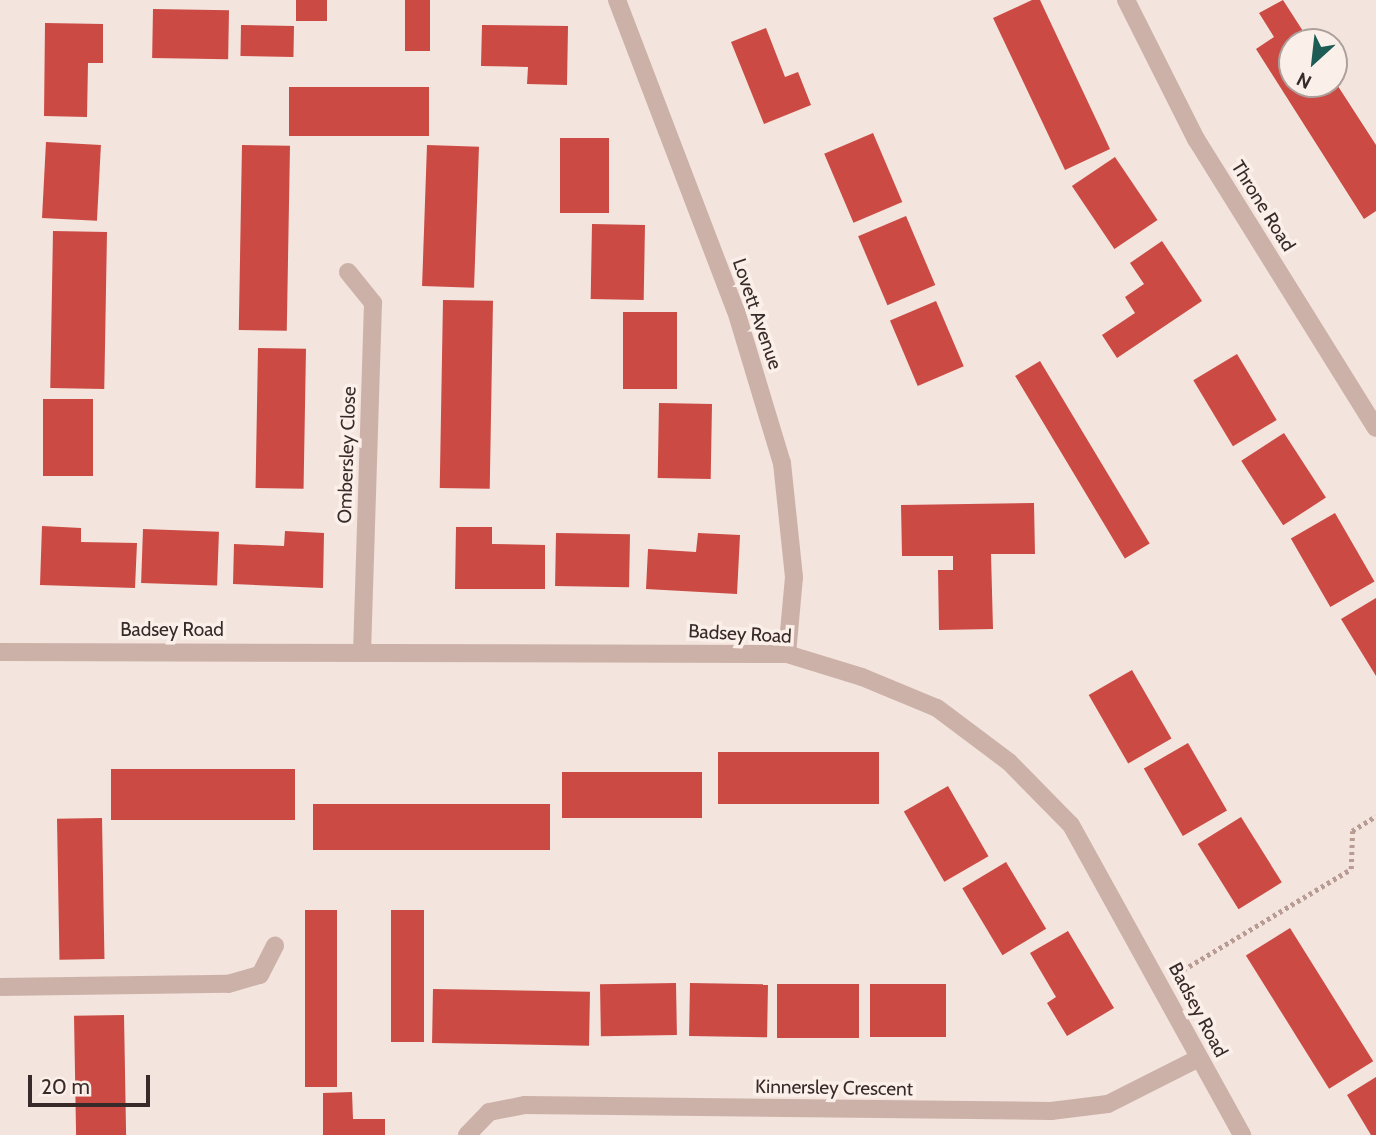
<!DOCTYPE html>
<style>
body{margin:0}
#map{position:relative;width:1376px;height:1135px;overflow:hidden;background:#f3e4dd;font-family:Cabin,sans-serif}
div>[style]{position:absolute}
.building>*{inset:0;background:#cb4a43;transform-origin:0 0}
.path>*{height:4.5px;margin-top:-2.25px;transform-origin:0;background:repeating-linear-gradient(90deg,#b89b92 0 3.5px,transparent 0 7px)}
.minor>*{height:18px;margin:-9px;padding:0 9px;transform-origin:9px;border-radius:9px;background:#ccb1a8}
span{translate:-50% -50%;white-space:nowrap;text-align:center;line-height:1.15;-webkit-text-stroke:7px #fbefe9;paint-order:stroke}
.street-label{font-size:19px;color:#382a28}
.north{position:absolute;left:1278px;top:28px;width:70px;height:70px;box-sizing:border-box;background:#fbefe9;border:2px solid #ada09c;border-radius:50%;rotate:207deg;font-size:19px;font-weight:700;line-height:28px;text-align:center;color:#382a28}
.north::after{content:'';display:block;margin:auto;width:24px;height:32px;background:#1c5c54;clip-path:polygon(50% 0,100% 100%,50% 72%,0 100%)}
.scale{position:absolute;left:28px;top:1075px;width:122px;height:32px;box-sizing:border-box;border:4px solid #382a28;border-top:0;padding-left:9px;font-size:21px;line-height:24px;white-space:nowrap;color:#382a28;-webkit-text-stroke:5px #fbefe9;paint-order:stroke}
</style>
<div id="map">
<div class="building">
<div style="left:296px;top:0;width:31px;height:21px"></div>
<div style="left:405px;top:0;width:25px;height:51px"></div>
<div style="clip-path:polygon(1032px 0,1040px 0,1110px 149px,1065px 170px,993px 18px)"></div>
<div style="clip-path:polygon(1283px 0,1310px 42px,1292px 42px,1292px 84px,1334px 80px,1376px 145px,1376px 211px,1364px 219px,1256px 49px,1274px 37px,1259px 13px)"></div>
<div style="left:153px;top:9px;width:76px;height:49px;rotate:1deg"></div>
<div style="clip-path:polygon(45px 23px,103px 24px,103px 63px,88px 63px,87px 117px,44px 116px)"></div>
<div style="left:241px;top:25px;width:53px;height:31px;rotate:1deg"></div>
<div style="clip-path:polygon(482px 25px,568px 26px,567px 85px,527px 84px,528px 67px,481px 66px)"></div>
<div style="clip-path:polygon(766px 28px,785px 77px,798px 72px,811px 105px,764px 124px,731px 42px)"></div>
<div style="left:289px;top:87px;width:140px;height:49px"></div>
<div style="left:873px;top:133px;width:75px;height:53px;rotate:67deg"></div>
<div style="left:560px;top:138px;width:49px;height:75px"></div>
<div style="left:46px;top:142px;width:55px;height:76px;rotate:3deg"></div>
<div style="left:242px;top:145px;width:48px;height:185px;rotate:1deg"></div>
<div style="left:427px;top:145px;width:52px;height:141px;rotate:2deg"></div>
<div style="left:1115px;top:157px;width:76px;height:52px;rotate:56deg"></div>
<div style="left:906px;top:216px;width:75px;height:52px;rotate:67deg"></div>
<div style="left:592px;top:224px;width:53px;height:75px;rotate:1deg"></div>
<div style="left:53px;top:231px;width:54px;height:157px;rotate:1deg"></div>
<div style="clip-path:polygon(1162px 241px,1202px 301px,1117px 358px,1102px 335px,1135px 313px,1125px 297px,1144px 284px,1130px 263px)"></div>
<div style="left:443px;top:300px;width:50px;height:188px;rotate:1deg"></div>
<div style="left:936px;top:301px;width:71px;height:50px;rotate:67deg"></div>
<div style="left:623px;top:312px;width:54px;height:77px"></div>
<div style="left:258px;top:348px;width:48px;height:140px;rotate:1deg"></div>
<div style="left:1237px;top:354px;width:77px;height:51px;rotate:59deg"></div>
<div style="left:1040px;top:361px;width:213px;height:29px;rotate:59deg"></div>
<div style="left:43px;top:399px;width:50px;height:77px"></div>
<div style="left:659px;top:403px;width:53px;height:75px;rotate:1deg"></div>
<div style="left:1284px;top:433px;width:77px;height:51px;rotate:57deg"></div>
<div style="clip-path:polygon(1034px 503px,1035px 554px,991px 554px,993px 629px,939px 630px,938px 570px,953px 570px,953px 556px,902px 556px,901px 505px)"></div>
<div style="left:1335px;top:513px;width:79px;height:51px;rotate:60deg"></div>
<div style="clip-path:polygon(42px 526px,81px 528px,81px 542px,137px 543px,135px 588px,40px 585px)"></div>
<div style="clip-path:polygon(456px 527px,492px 527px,492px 544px,545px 545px,545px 589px,455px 589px)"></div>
<div style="left:143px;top:529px;width:76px;height:54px;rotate:2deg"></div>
<div style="clip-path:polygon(285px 531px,324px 533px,323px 588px,233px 584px,234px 544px,284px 546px)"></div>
<div style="left:556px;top:533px;width:74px;height:53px;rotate:1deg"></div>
<div style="clip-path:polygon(698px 533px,740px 535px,737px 594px,646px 589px,648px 549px,696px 552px)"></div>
<div style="clip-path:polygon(1376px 598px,1376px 676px,1341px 619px)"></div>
<div style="left:1132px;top:670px;width:79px;height:50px;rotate:60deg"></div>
<div style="left:1188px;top:743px;width:78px;height:51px;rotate:60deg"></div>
<div style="left:879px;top:752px;width:52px;height:161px;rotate:90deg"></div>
<div style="left:295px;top:769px;width:51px;height:184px;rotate:90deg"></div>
<div style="left:562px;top:772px;width:140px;height:46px"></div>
<div style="left:948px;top:786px;width:81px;height:51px;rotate:60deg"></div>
<div style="left:550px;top:804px;width:46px;height:237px;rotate:90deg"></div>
<div style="left:1241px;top:817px;width:77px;height:51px;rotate:58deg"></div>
<div style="left:102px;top:818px;width:141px;height:45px;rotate:89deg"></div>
<div style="left:1006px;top:862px;width:78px;height:51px;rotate:59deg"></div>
<div style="left:305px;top:910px;width:32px;height:177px"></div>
<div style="left:391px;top:910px;width:33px;height:132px"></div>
<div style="left:1290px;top:928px;width:157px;height:52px;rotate:58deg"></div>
<div style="clip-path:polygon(1068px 931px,1114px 1008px,1067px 1036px,1047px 1003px,1056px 997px,1030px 953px)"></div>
<div style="left:676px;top:983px;width:52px;height:76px;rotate:89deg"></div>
<div style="left:690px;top:983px;width:78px;height:53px;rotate:1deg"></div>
<div style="left:859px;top:984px;width:54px;height:82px;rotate:90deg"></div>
<div style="left:870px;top:984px;width:76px;height:53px"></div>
<div style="left:433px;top:989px;width:157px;height:54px;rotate:1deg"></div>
<div style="left:124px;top:1015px;width:120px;height:50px;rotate:89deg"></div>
<div style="clip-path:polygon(1376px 1077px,1376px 1135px,1371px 1135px,1347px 1095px)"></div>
<div style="clip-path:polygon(352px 1092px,353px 1119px,385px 1119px,385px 1135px,323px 1135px,323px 1093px)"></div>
</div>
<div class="path">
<div style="left:1183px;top:970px;width:196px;rotate:-31deg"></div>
<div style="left:1351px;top:869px;width:38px;rotate:-88deg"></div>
<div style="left:1352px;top:831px;width:28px;rotate:-32deg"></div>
</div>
<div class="minor">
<div style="left:617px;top:0;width:333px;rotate:69.1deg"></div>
<div style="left:736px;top:311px;width:159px;rotate:73.2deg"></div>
<div style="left:782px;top:463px;width:115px;rotate:84deg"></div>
<div style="left:794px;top:577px;width:77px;rotate:95.2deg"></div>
<div style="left:1126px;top:0;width:156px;rotate:63.3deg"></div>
<div style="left:1196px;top:139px;width:340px;rotate:58.1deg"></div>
<div style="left:348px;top:272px;width:40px;rotate:51deg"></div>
<div style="left:373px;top:303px;width:347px;rotate:91.8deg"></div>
<div style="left:0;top:652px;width:787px;rotate:0.15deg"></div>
<div style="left:787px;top:654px;width:78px;rotate:17deg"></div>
<div style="left:862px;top:677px;width:81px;rotate:22.5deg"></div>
<div style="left:937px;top:708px;width:90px;rotate:36.9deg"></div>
<div style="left:1009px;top:762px;width:88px;rotate:45.5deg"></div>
<div style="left:1071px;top:825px;width:354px;rotate:61.1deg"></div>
<div style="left:0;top:987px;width:228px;rotate:-0.8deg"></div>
<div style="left:228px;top:984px;width:33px;rotate:-16deg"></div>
<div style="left:260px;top:975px;width:33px;rotate:-63deg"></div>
<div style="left:467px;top:1135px;width:32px;rotate:-46deg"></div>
<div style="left:489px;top:1112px;width:37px;rotate:-11deg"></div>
<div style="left:525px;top:1105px;width:526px;rotate:0.65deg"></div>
<div style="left:1051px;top:1111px;width:57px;rotate:-7deg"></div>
<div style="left:1108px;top:1104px;width:102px;rotate:-26.8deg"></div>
</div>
<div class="street-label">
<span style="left:1263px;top:206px;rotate:58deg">Throne Road</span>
<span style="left:757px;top:314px;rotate:71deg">Lovett Avenue</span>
<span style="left:347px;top:455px;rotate:-88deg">Ombersley Close</span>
<span style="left:172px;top:630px">Badsey Road</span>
<span style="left:740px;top:634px;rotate:3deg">Badsey Road</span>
<span style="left:1198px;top:1010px;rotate:62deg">Badsey Road</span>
<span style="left:834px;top:1088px;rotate:1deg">Kinnersley Crescent</span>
</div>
<div class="north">N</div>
<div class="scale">20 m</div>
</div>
